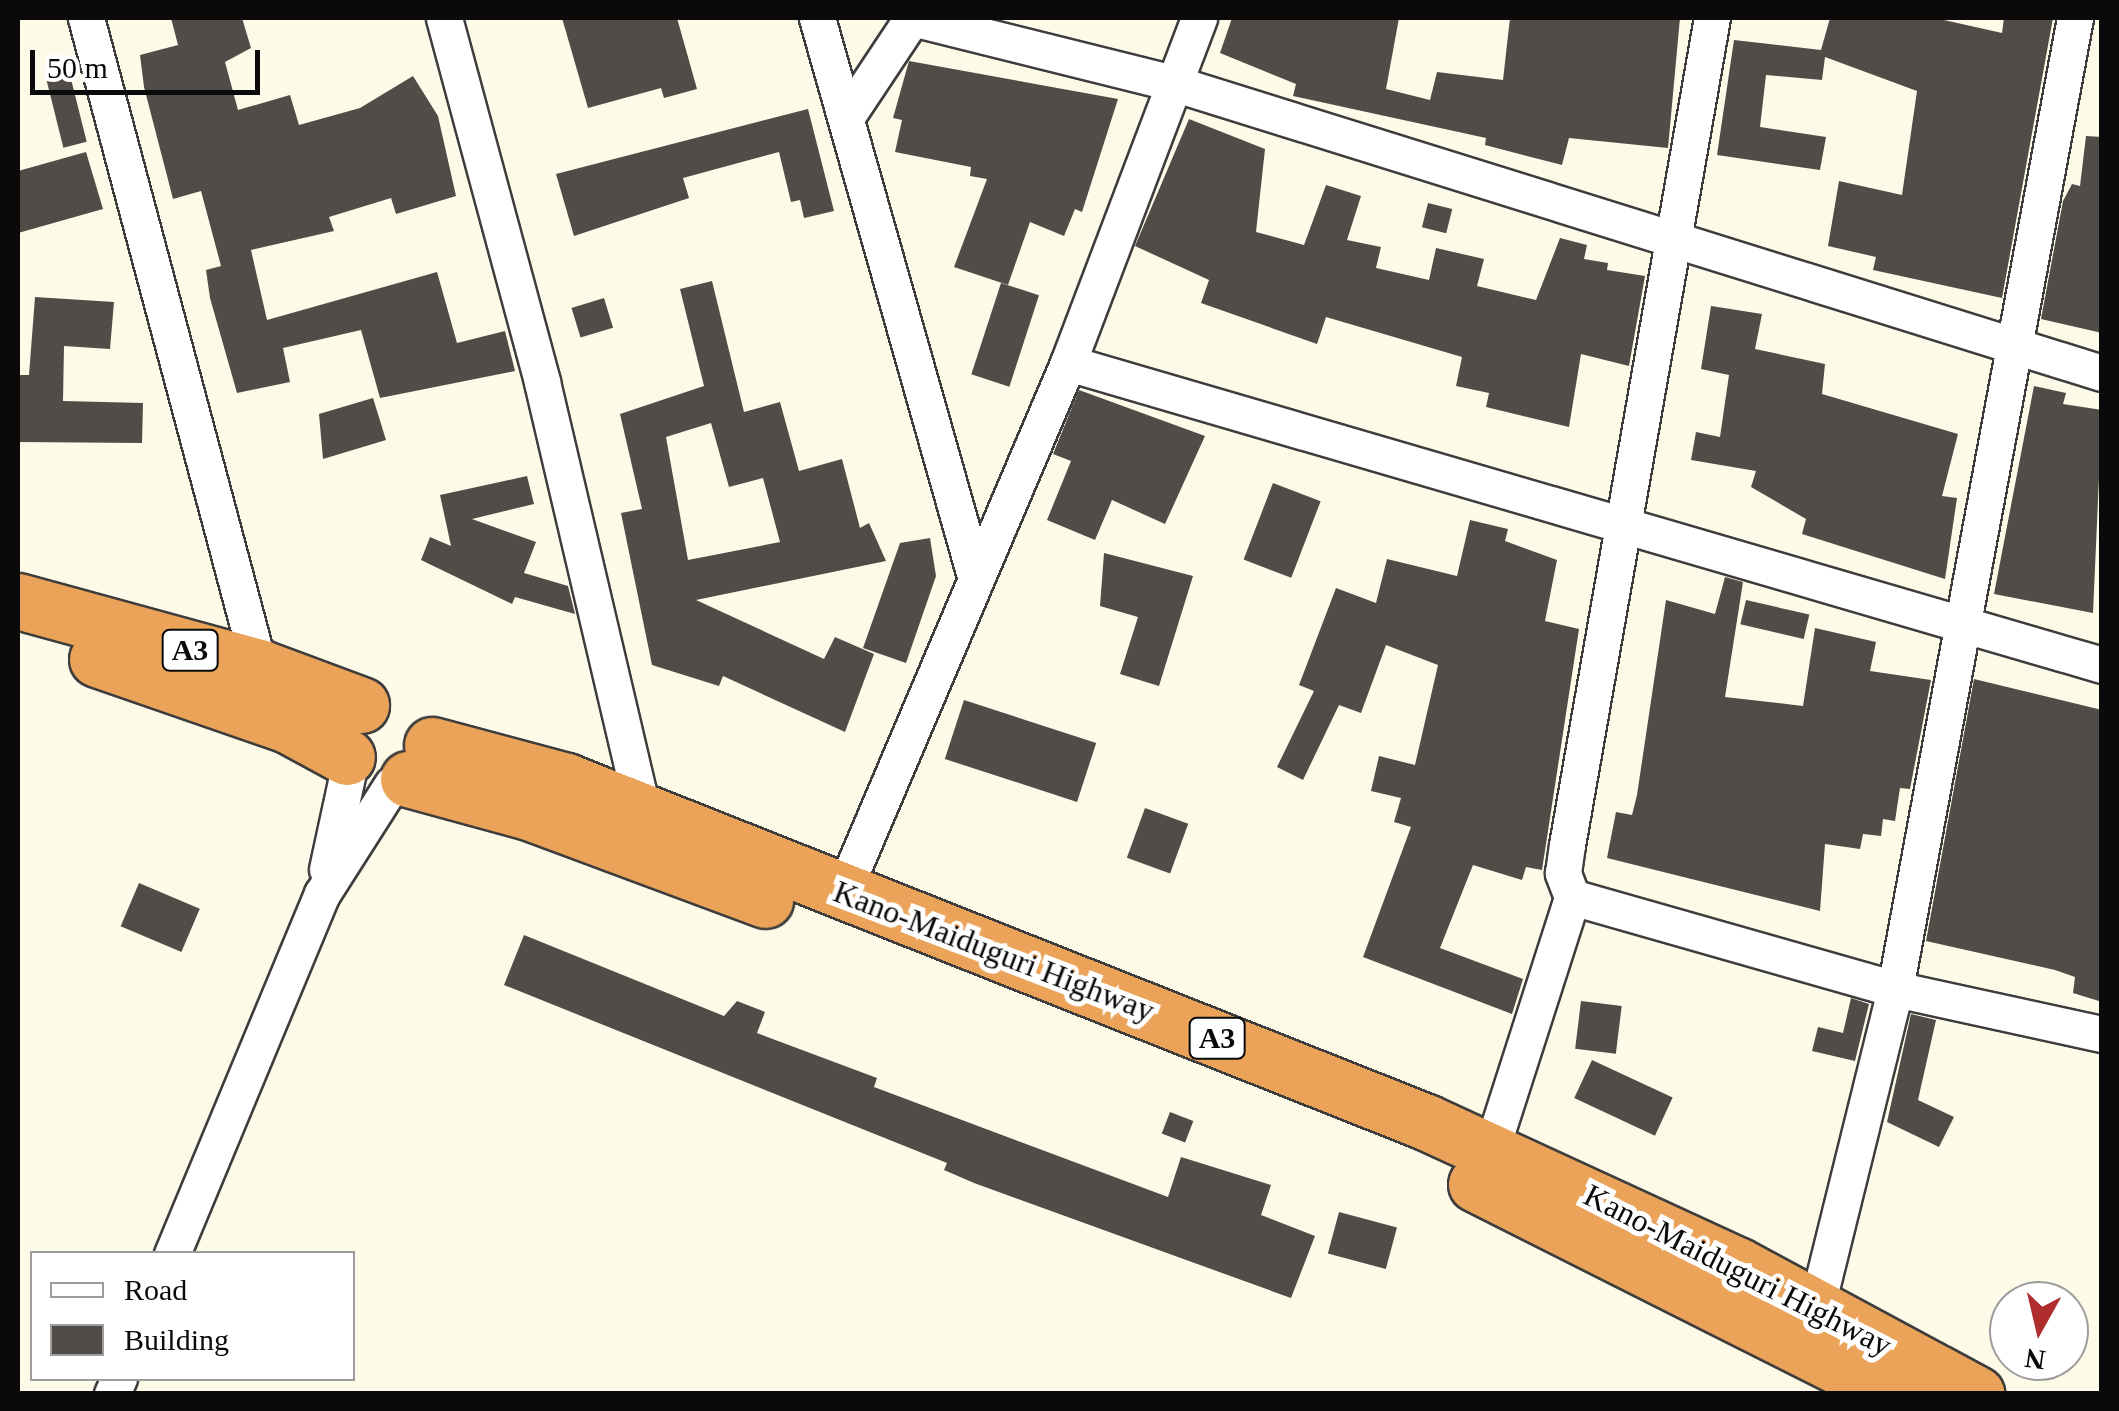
<!DOCTYPE html>
<style>
body{margin:0}
#map{position:relative;width:2119px;height:1411px;overflow:hidden;background:#fefae8;font-family:Georgia,serif}
div>[style]{position:absolute}
.building>*{inset:0;background:#514c47;transform-origin:0 0}
.roads{filter:drop-shadow(2px 0 #3d3d3d) drop-shadow(-2px 0 #3d3d3d) drop-shadow(0 2px #3d3d3d) drop-shadow(0 -2px #3d3d3d)}
.street>*{height:35px;margin:-17.5px;padding:0 17.5px;transform-origin:17.5px;border-radius:17.5px;background:#fff}
.highway>*{height:55px;margin:-27.5px;padding:0 27.5px;transform-origin:27.5px;border-radius:27.5px;background:#eaa359}
span{translate:-50% -50%;white-space:nowrap;text-align:center;line-height:1.15;-webkit-text-stroke:10px #fff;paint-order:stroke}
.shield-label span{padding:2px 8px;background:#fff;border:2px solid;border-radius:8px;-webkit-text-stroke-width:0}
.shield-label{font-size:30px;color:#0a0a0a;font-weight:700}
.street-label{font-size:32px;color:#0a0a0a}
.frame{position:absolute;inset:0;border:20px solid #0a0a0a;pointer-events:none}
.legend{position:absolute;left:30px;top:1251px;width:325px;height:130px;box-sizing:border-box;background:#fff;border:2px solid #9d9d9d;margin:0;padding:12px 18px;list-style:none;font-size:30px;color:#0a0a0a}
.legend li{display:flex;align-items:center;gap:20px;height:50px}
.legend b{width:50px;border:2px solid #9d9d9d}
.north{position:absolute;left:1989px;top:1281px;width:100px;height:100px;box-sizing:border-box;background:#fff;border:2px solid #9d9d9d;border-radius:50%;rotate:188deg;font-size:28px;font-weight:700;line-height:40px;text-align:center;color:#0a0a0a}
.north::after{content:'';display:block;margin:auto;width:35px;height:45px;background:#af2d2d;clip-path:polygon(50% 0,100% 100%,50% 72%,0 100%)}
.scale{position:absolute;left:30px;top:50px;width:230px;height:45px;box-sizing:border-box;border:5px solid #0a0a0a;border-top:0;padding-left:12px;font-size:30px;line-height:35px;white-space:nowrap;color:#0a0a0a;-webkit-text-stroke:8px #fff;paint-order:stroke}
</style>
<div id="map">
<div class="building">
<div style="clip-path:polygon(171px 18px,242px 18px,251px 48px,225px 62px,238px 110px,290px 95px,299px 125px,360px 108px,413px 76px,438px 116px,456px 196px,396px 214px,391px 198px,329px 217px,334px 231px,251px 250px,267px 320px,437px 272px,457px 343px,505px 331px,515px 371px,380px 398px,361px 330px,283px 348px,290px 382px,237px 393px,210px 298px,206px 270px,221px 266px,201px 191px,173px 199px,144px 87px,140px 55px,178px 45px)"></div>
<div style="clip-path:polygon(562px 18px,677px 18px,697px 89px,664px 98px,661px 88px,588px 108px)"></div>
<div style="clip-path:polygon(1232px 18px,1399px 18px,1386px 89px,1430px 100px,1437px 72px,1503px 80px,1510px 18px,1680px 18px,1668px 148px,1569px 138px,1562px 165px,1485px 145px,1486px 138px,1293px 96px,1296px 84px,1220px 53px)"></div>
<div style="clip-path:polygon(1830px 18px,1935px 18px,2002px 33px,2004px 18px,2053px 18px,2002px 298px,1873px 270px,1876px 257px,1828px 246px,1839px 181px,1902px 195px,1917px 91px,1825px 57px,1822px 80px,1766px 75px,1760px 127px,1826px 137px,1820px 170px,1717px 155px,1734px 40px,1821px 50px)"></div>
<div style="clip-path:polygon(909px 61px,1118px 99px,1082px 212px,1075px 209px,1064px 236px,1030px 222px,1008px 285px,954px 267px,987px 179px,970px 176px,971px 167px,895px 152px,902px 120px,893px 118px)"></div>
<div style="left:69px;top:71px;width:73px;height:24px;rotate:76deg"></div>
<div style="clip-path:polygon(808px 109px,834px 211px,804px 218px,800px 200px,791px 202px,779px 152px,683px 178px,689px 198px,574px 236px,556px 174px)"></div>
<div style="clip-path:polygon(1189px 119px,1265px 149px,1256px 232px,1304px 245px,1326px 185px,1361px 196px,1347px 240px,1381px 247px,1376px 268px,1429px 280px,1436px 248px,1484px 259px,1477px 286px,1536px 300px,1560px 238px,1587px 245px,1584px 259px,1608px 263px,1607px 270px,1645px 276px,1629px 366px,1581px 354px,1569px 427px,1486px 407px,1489px 393px,1456px 386px,1462px 357px,1326px 317px,1317px 344px,1201px 303px,1209px 280px,1135px 246px)"></div>
<div style="clip-path:polygon(2086px 136px,2102px 137px,2102px 333px,2041px 319px,2063px 201px,2072px 184px,2080px 186px)"></div>
<div style="clip-path:polygon(86px 152px,103px 209px,18px 233px,18px 171px)"></div>
<div style="left:1428px;top:203px;width:25px;height:25px;rotate:14deg"></div>
<div style="clip-path:polygon(evenodd,712px 281px,744px 412px,780px 402px,799px 471px,842px 459px,860px 528px,869px 523px,886px 561px,696px 600px,824px 659px,835px 637px,874px 654px,845px 732px,723px 676px,719px 686px,652px 665px,621px 513px,642px 509px,620px 414px,704px 386px,680px 289px,712px 281px,711px 423px,729px 487px,763px 478px,780px 542px,688px 560px,666px 437px,711px 423px)"></div>
<div style="left:1001px;top:283px;width:40px;height:96px;rotate:18deg"></div>
<div style="clip-path:polygon(35px 297px,114px 302px,110px 349px,64px 346px,63px 401px,143px 403px,142px 443px,18px 442px,18px 375px,29px 375px)"></div>
<div style="left:604px;top:298px;width:31px;height:34px;rotate:73deg"></div>
<div style="clip-path:polygon(1711px 306px,1762px 314px,1755px 349px,1825px 364px,1822px 394px,1958px 434px,1942px 496px,1957px 498px,1945px 579px,1802px 534px,1806px 519px,1751px 487px,1756px 471px,1691px 460px,1696px 432px,1720px 437px,1729px 375px,1701px 369px)"></div>
<div style="clip-path:polygon(2034px 386px,2066px 393px,2063px 404px,2102px 410px,2093px 613px,1994px 594px)"></div>
<div style="clip-path:polygon(1079px 390px,1205px 436px,1165px 524px,1112px 500px,1095px 540px,1047px 520px,1071px 461px,1053px 454px)"></div>
<div style="clip-path:polygon(373px 398px,386px 440px,323px 459px,319px 414px)"></div>
<div style="clip-path:polygon(527px 476px,534px 504px,472px 519px,536px 542px,524px 573px,568px 586px,575px 614px,515px 597px,512px 604px,421px 560px,430px 537px,451px 546px,440px 495px)"></div>
<div style="left:1273px;top:483px;width:51px;height:82px;rotate:21deg"></div>
<div style="clip-path:polygon(1470px 520px,1508px 529px,1505px 541px,1557px 560px,1545px 621px,1579px 629px,1542px 870px,1526px 867px,1522px 880px,1473px 865px,1440px 948px,1523px 979px,1512px 1014px,1363px 957px,1411px 827px,1394px 822px,1401px 798px,1371px 791px,1379px 756px,1415px 765px,1438px 665px,1386px 645px,1361px 713px,1339px 705px,1303px 780px,1277px 767px,1314px 691px,1299px 685px,1336px 588px,1376px 603px,1387px 559px,1457px 576px)"></div>
<div style="clip-path:polygon(930px 538px,936px 576px,906px 663px,863px 648px,900px 543px)"></div>
<div style="clip-path:polygon(1104px 553px,1193px 576px,1159px 686px,1120px 674px,1138px 617px,1100px 606px)"></div>
<div style="clip-path:polygon(1725px 577px,1743px 582px,1725px 697px,1803px 706px,1815px 628px,1876px 642px,1870px 671px,1931px 680px,1910px 789px,1900px 788px,1895px 821px,1883px 819px,1881px 836px,1863px 834px,1860px 849px,1825px 844px,1820px 911px,1607px 858px,1616px 812px,1632px 815px,1637px 795px,1666px 600px,1715px 614px)"></div>
<div style="left:1746px;top:600px;width:65px;height:25px;rotate:13deg"></div>
<div style="clip-path:polygon(1974px 679px,2102px 710px,2102px 1002px,2073px 993px,2075px 977px,2055px 970px,1926px 941px)"></div>
<div style="left:964px;top:700px;width:139px;height:62px;rotate:18deg"></div>
<div style="left:1145px;top:808px;width:46px;height:53px;rotate:20deg"></div>
<div style="left:139px;top:883px;width:66px;height:47px;rotate:23deg"></div>
<div style="clip-path:polygon(524px 935px,724px 1016px,737px 1001px,765px 1012px,757px 1033px,877px 1078px,874px 1087px,1168px 1197px,1181px 1157px,1271px 1185px,1261px 1215px,1315px 1236px,1291px 1298px,974px 1183px,944px 1170px,947px 1163px,504px 985px)"></div>
<div style="clip-path:polygon(1851px 998px,1869px 1004px,1855px 1061px,1812px 1051px,1818px 1027px,1843px 1033px)"></div>
<div style="left:1581px;top:1001px;width:41px;height:48px;rotate:7deg"></div>
<div style="clip-path:polygon(1911px 1014px,1936px 1020px,1918px 1100px,1954px 1117px,1939px 1147px,1887px 1122px)"></div>
<div style="left:1592px;top:1060px;width:89px;height:42px;rotate:25deg"></div>
<div style="left:1170px;top:1112px;width:25px;height:23px;rotate:21deg"></div>
<div style="left:1339px;top:1212px;width:60px;height:43px;rotate:15deg"></div>
</div>
<div class="roads">
<div class="street">
<div style="left:86px;top:18px;width:672px;rotate:75.07deg"></div>
<div style="left:444px;top:18px;width:377px;rotate:74.9deg"></div>
<div style="left:542px;top:382px;width:442px;rotate:76.8deg"></div>
<div style="left:817px;top:18px;width:580px;rotate:74.19deg"></div>
<div style="left:912px;top:18px;width:269px;rotate:14deg"></div>
<div style="left:1173px;top:83px;width:973px;rotate:17.34deg"></div>
<div style="left:847px;top:116px;width:118px;rotate:-56.4deg"></div>
<div style="left:1068px;top:363px;width:1077px;rotate:16.28deg"></div>
<div style="left:327px;top:869px;width:108px;rotate:-77.8deg"></div>
<div style="left:842px;top:894px;width:577px;rotate:-66.94deg"></div>
<div style="left:1068px;top:363px;width:369px;rotate:-69.2deg"></div>
<div style="left:1572px;top:897px;width:336px;rotate:15.9deg"></div>
<div style="left:1895px;top:989px;width:212px;rotate:12.3deg"></div>
<div style="left:1491px;top:1150px;width:266px;rotate:-72.2deg"></div>
<div style="left:1572px;top:897px;width:26px;rotate:-111deg"></div>
<div style="left:1563px;top:873px;width:28px;rotate:-82deg"></div>
<div style="left:1567px;top:845px;width:840px;rotate:-80.06deg"></div>
<div style="left:172px;top:1254px;width:390px;rotate:-67.4deg"></div>
<div style="left:322px;top:894px;width:130px;rotate:-57.5deg"></div>
<div style="left:1817px;top:1305px;width:325px;rotate:-76.1deg"></div>
<div style="left:1895px;top:989px;width:988px;rotate:-79.5deg"></div>
<div style="left:112px;top:1394px;width:17px;rotate:-66deg"></div>
</div>
<div class="highway">
<div style="left:18px;top:601px;width:250px;rotate:15.3deg"></div>
<div style="left:259px;top:667px;width:109px;rotate:20.4deg"></div>
<div style="left:97px;top:659px;width:202px;rotate:19.1deg"></div>
<div style="left:288px;top:725px;width:67px;rotate:28.5deg"></div>
<div style="left:432px;top:745px;width:139px;rotate:15deg"></div>
<div style="left:566px;top:781px;width:925px;rotate:21.63deg"></div>
<div style="left:1426px;top:1122px;width:342px;rotate:24.7deg"></div>
<div style="left:1737px;top:1265px;width:272px;rotate:28.3deg"></div>
<div style="left:408px;top:779px;width:125px;rotate:15.3deg"></div>
<div style="left:529px;top:812px;width:252px;rotate:20.4deg"></div>
<div style="left:1476px;top:1184px;width:468px;rotate:26.7deg"></div>
</div>
</div>
<div class="shield-label">
<span style="left:190px;top:650px">A3</span>
<span style="left:1217px;top:1038px">A3</span>
</div>
<div class="street-label">
<span style="left:994px;top:951px;rotate:21deg">Kano-Maiduguri Highway</span>
<span style="left:1738px;top:1270px;rotate:27deg">Kano-Maiduguri Highway</span>
</div>
<div class="frame"></div>
<ul class="legend">
<li><b style="height:12px;background:#fff"></b>Road</li>
<li><b style="height:28px;background:#514c47"></b>Building</li>
</ul>
<div class="north">N</div>
<div class="scale">50 m</div>
</div>
